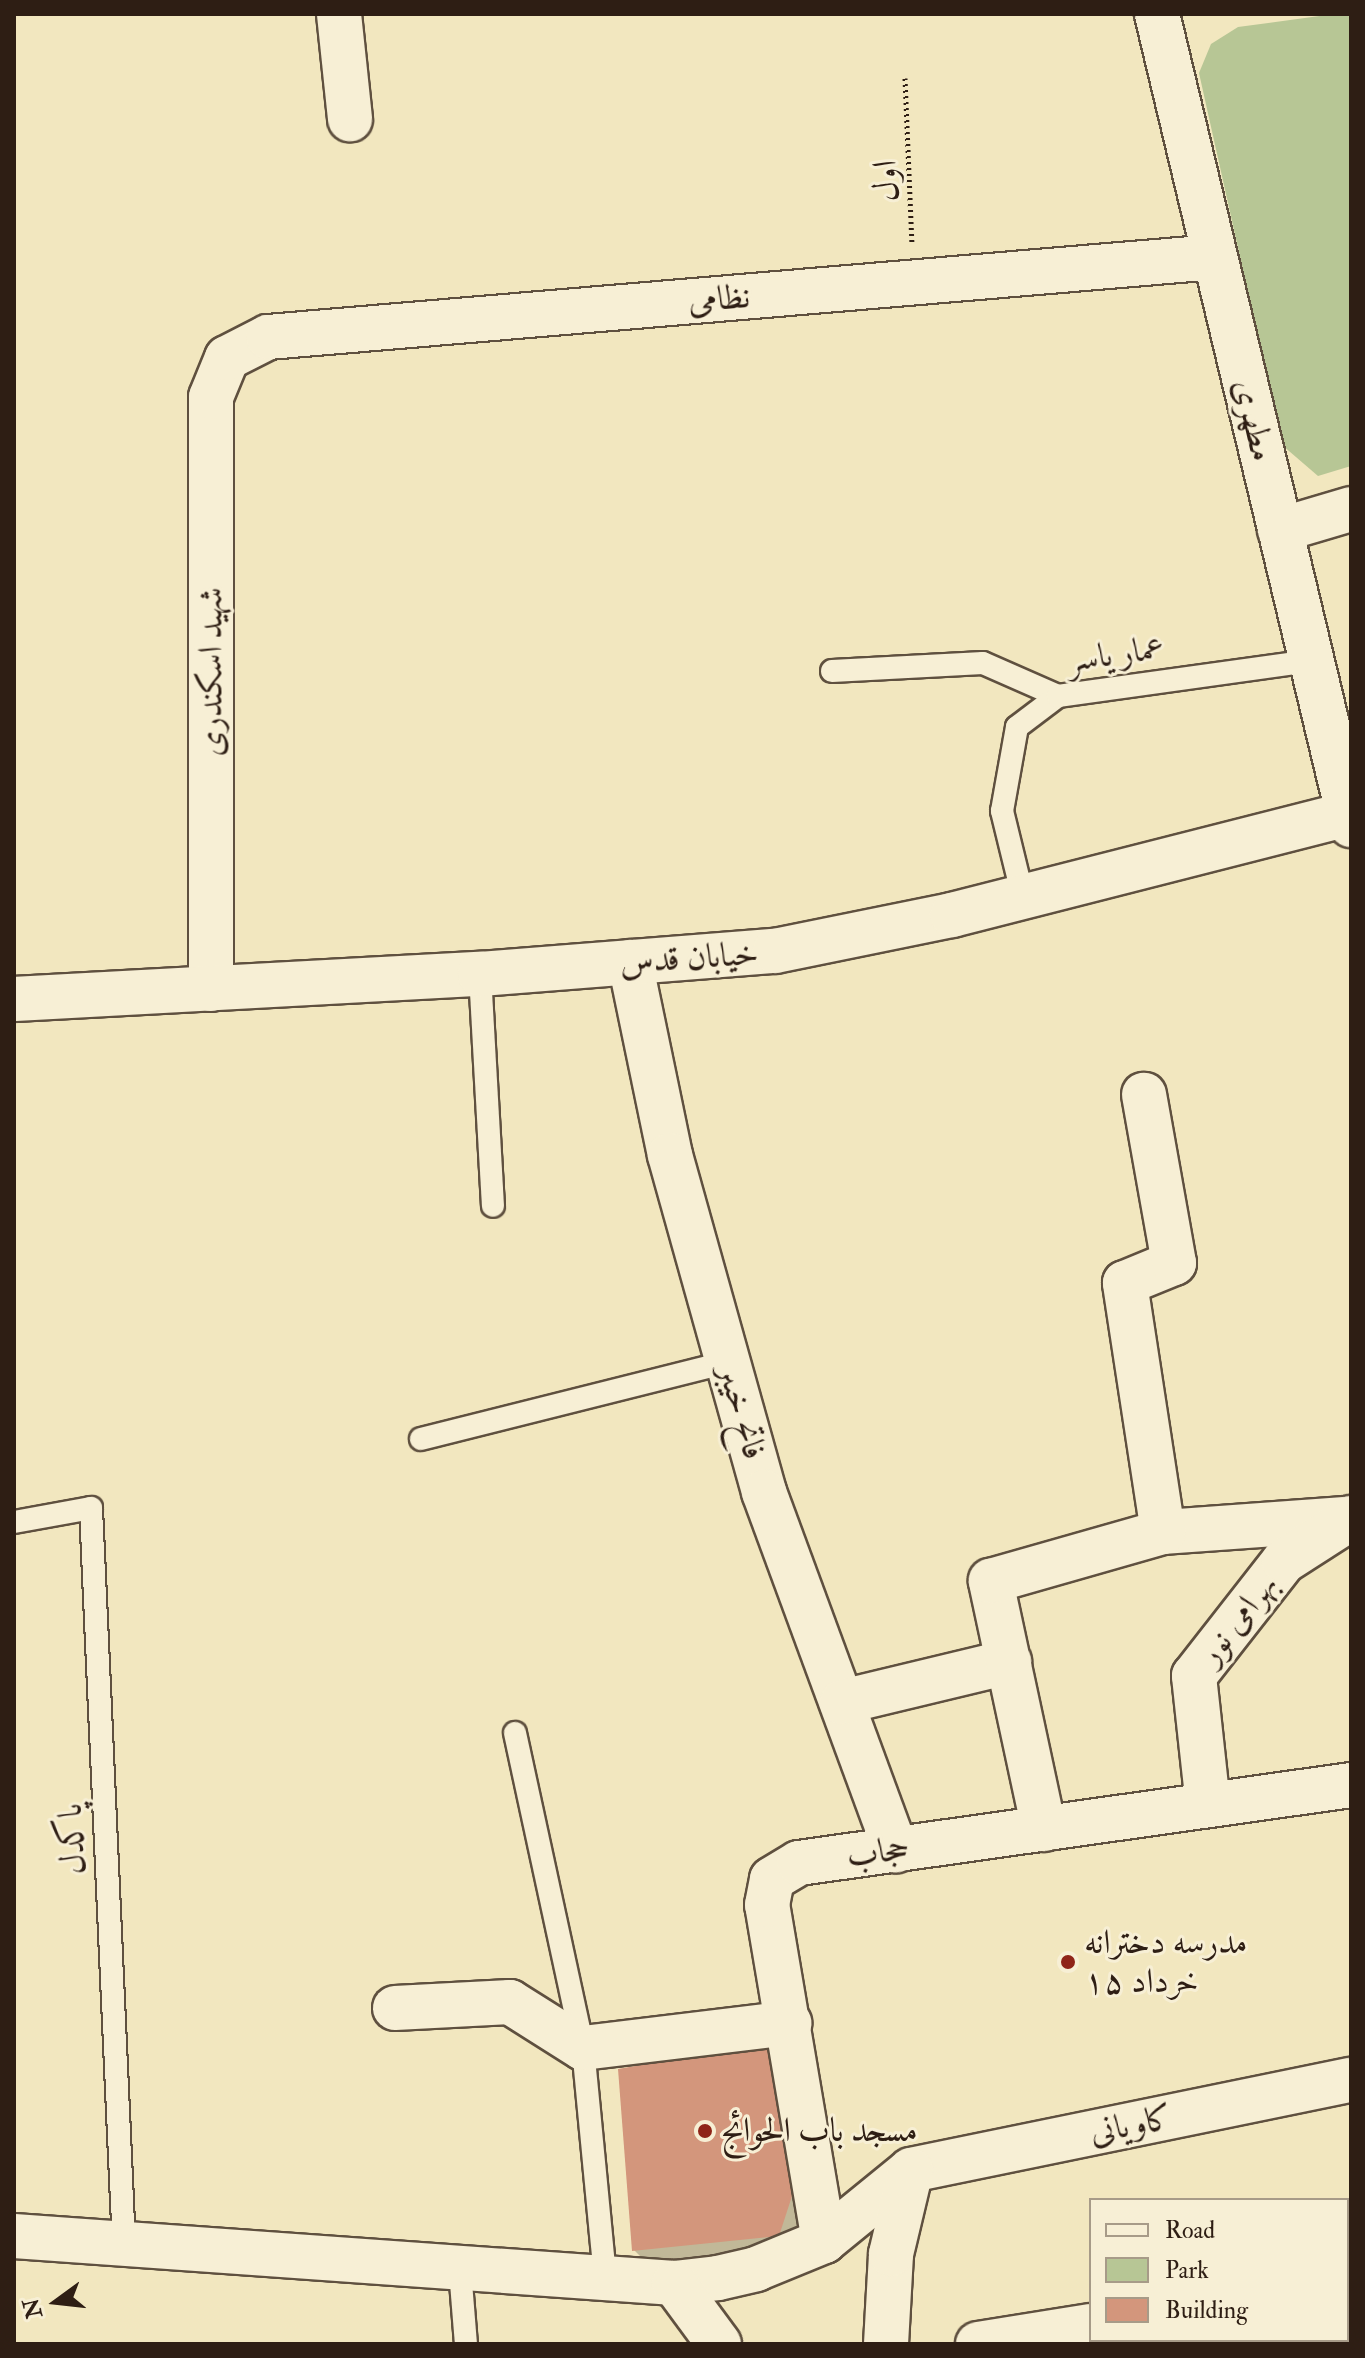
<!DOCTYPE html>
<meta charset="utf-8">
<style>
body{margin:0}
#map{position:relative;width:1365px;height:2358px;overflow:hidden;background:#f2e7bf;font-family:"IM FELL Double Pica",Amiri,serif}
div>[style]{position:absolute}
.green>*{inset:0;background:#b7c695}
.shadow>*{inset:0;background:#0003}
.building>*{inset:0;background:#d3967c}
.path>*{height:5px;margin-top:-2.5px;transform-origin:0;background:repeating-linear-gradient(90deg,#2e1e14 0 2px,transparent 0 6px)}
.roads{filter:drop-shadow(2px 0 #5f503f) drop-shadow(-2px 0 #5f503f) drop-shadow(0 2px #5f503f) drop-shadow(0 -2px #5f503f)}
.service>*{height:22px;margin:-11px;padding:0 11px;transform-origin:11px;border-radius:11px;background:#f7efd5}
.minor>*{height:44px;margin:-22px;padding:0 22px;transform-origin:22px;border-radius:22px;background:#f7efd5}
.tertiary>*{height:44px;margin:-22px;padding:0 22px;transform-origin:22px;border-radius:22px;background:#f7efd5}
.dots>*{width:22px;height:22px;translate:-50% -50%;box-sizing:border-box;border:4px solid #f7efd5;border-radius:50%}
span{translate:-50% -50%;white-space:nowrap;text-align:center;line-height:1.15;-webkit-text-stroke:6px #f7efd5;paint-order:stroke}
.street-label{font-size:34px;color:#2e1e14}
.poi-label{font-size:34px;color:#2e1e14}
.left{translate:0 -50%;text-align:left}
.frame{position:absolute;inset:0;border:16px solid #2e1e14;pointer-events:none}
.legend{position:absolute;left:1089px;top:2198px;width:260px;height:144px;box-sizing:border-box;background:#f7efd5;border:2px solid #a79b88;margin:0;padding:10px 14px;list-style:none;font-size:24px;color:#2e1e14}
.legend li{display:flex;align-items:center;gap:16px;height:40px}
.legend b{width:40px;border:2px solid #a79b88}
.north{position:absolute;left:16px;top:2262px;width:80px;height:80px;-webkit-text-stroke:6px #f7efd5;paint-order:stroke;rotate:255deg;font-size:22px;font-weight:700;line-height:32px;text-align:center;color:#2e1e14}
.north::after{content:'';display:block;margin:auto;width:28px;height:36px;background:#2e1e14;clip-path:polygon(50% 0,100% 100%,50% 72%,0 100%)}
</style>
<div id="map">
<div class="green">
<div style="clip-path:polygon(1334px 14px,1351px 14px,1351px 466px,1318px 476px,1282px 445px,1199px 73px,1211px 44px,1238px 27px)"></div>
</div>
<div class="shadow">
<div style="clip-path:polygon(775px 2043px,825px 2226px,666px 2282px,634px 2250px)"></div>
</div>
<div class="building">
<div style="clip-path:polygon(776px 2041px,793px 2193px,779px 2236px,632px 2251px,618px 2069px)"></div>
</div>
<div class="path">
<div style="left:905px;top:78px;width:164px;rotate:87.6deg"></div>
</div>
<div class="roads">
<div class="service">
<div style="left:832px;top:671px;width:151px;rotate:-3deg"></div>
<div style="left:983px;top:663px;width:82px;rotate:23.7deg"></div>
<div style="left:1023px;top:897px;width:89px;rotate:-103.7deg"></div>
<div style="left:1002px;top:811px;width:85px;rotate:-79.9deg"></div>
<div style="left:1017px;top:727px;width:51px;rotate:-37.1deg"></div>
<div style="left:1058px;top:696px;width:255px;rotate:-7.9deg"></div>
<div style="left:480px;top:974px;width:232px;rotate:86.8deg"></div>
<div style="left:421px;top:1439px;width:317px;rotate:-14.1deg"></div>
<div style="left:14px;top:1522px;width:78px;rotate:-10.3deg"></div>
<div style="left:91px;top:1508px;width:738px;rotate:87.44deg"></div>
<div style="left:515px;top:1733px;width:322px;rotate:77.8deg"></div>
<div style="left:583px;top:2048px;width:231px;rotate:84.5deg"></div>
<div style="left:460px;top:2270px;width:74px;rotate:85.4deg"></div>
</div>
<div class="minor">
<div style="left:339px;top:14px;width:106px;rotate:84deg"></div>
<div style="left:1280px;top:530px;width:74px;rotate:-16.5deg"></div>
<div style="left:630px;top:962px;width:197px;rotate:78.3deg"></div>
<div style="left:670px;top:1155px;width:350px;rotate:74.4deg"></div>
<div style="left:764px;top:1492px;width:382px;rotate:69.8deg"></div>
<div style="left:211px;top:989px;width:592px;rotate:-90deg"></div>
<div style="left:211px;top:397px;width:42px;rotate:-67.7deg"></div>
<div style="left:227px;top:358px;width:46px;rotate:-27.1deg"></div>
<div style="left:268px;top:337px;width:950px;rotate:-4.83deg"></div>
<div style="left:14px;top:999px;width:467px;rotate:-3.1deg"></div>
<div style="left:480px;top:974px;width:296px;rotate:-4.5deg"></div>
<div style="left:775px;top:951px;width:181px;rotate:-11.5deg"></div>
<div style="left:952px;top:915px;width:409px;rotate:-14.3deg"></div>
<div style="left:1163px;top:1532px;width:181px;rotate:-4.1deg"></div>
<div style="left:842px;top:1702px;width:172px;rotate:-13.5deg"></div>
<div style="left:1208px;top:1805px;width:130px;rotate:-96.2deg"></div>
<div style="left:1194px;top:1676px;width:146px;rotate:-52deg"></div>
<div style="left:1284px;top:1561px;width:80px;rotate:-32.7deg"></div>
<div style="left:1044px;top:1829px;width:254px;rotate:-102.1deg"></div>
<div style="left:991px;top:1581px;width:179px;rotate:-15.9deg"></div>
<div style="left:1163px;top:1532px;width:252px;rotate:-98.7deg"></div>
<div style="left:1125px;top:1283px;width:53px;rotate:-22.2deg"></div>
<div style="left:1174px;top:1263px;width:171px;rotate:-100.1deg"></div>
<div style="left:395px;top:2008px;width:115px;rotate:-3deg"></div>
<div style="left:510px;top:2002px;width:86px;rotate:32.2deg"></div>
<div style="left:583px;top:2048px;width:208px;rotate:-6.9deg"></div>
<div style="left:14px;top:2236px;width:662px;rotate:4.07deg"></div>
<div style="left:674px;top:2283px;width:44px;rotate:-6.5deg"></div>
<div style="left:718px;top:2278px;width:39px;rotate:-13deg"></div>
<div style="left:756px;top:2269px;width:74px;rotate:-22.4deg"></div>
<div style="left:824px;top:2241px;width:112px;rotate:-39.2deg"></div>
<div style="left:911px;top:2170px;width:449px;rotate:-11.6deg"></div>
<div style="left:824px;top:2241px;width:341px;rotate:-99.6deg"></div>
<div style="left:767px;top:1905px;width:26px;rotate:-79deg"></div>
<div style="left:772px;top:1879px;width:31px;rotate:-31deg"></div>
<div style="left:799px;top:1863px;width:557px;rotate:-8.04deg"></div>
<div style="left:674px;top:2283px;width:76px;rotate:53.6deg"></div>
<div style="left:1347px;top:2287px;width:4px;rotate:-14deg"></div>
<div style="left:886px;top:2344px;width:90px;rotate:-86.8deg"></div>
<div style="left:891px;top:2254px;width:86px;rotate:-76.6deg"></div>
<div style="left:978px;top:2344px;width:114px;rotate:-9.1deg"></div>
</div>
<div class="tertiary">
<div style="left:1157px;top:14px;width:834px;rotate:76.55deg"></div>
</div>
</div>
<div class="dots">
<div style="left:1068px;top:1962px;background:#8f2418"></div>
<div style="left:705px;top:2131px;background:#8f2418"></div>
</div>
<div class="street-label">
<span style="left:886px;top:181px;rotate:-93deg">اول</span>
<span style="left:719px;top:299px;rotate:-5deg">نظامی</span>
<span style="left:1254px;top:420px;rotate:77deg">مطهری</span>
<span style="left:1116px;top:654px;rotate:-8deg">عمار یاسر</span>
<span style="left:211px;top:672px;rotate:-90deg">شهید اسکندری</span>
<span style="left:689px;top:958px;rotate:-4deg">خیابان قدس</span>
<span style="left:742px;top:1412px;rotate:74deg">فاتح خیبر</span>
<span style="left:1238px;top:1619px;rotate:-52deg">بهرامی نور</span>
<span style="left:72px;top:1839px;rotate:-93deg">پاکدل</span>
<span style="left:878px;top:1852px;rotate:-8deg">حجاب</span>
<span style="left:1131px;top:2125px;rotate:-11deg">کاویانی</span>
</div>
<div class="poi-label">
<span class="left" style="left:1084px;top:1962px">مدرسه دخترانه<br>۱۵ خرداد</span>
<span class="left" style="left:721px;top:2131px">مسجد باب الحوائج</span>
</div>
<div class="frame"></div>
<ul class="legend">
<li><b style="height:10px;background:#f7efd5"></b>Road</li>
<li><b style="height:22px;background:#b7c695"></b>Park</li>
<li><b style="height:22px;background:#d3967c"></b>Building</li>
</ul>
<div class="north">N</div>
</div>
